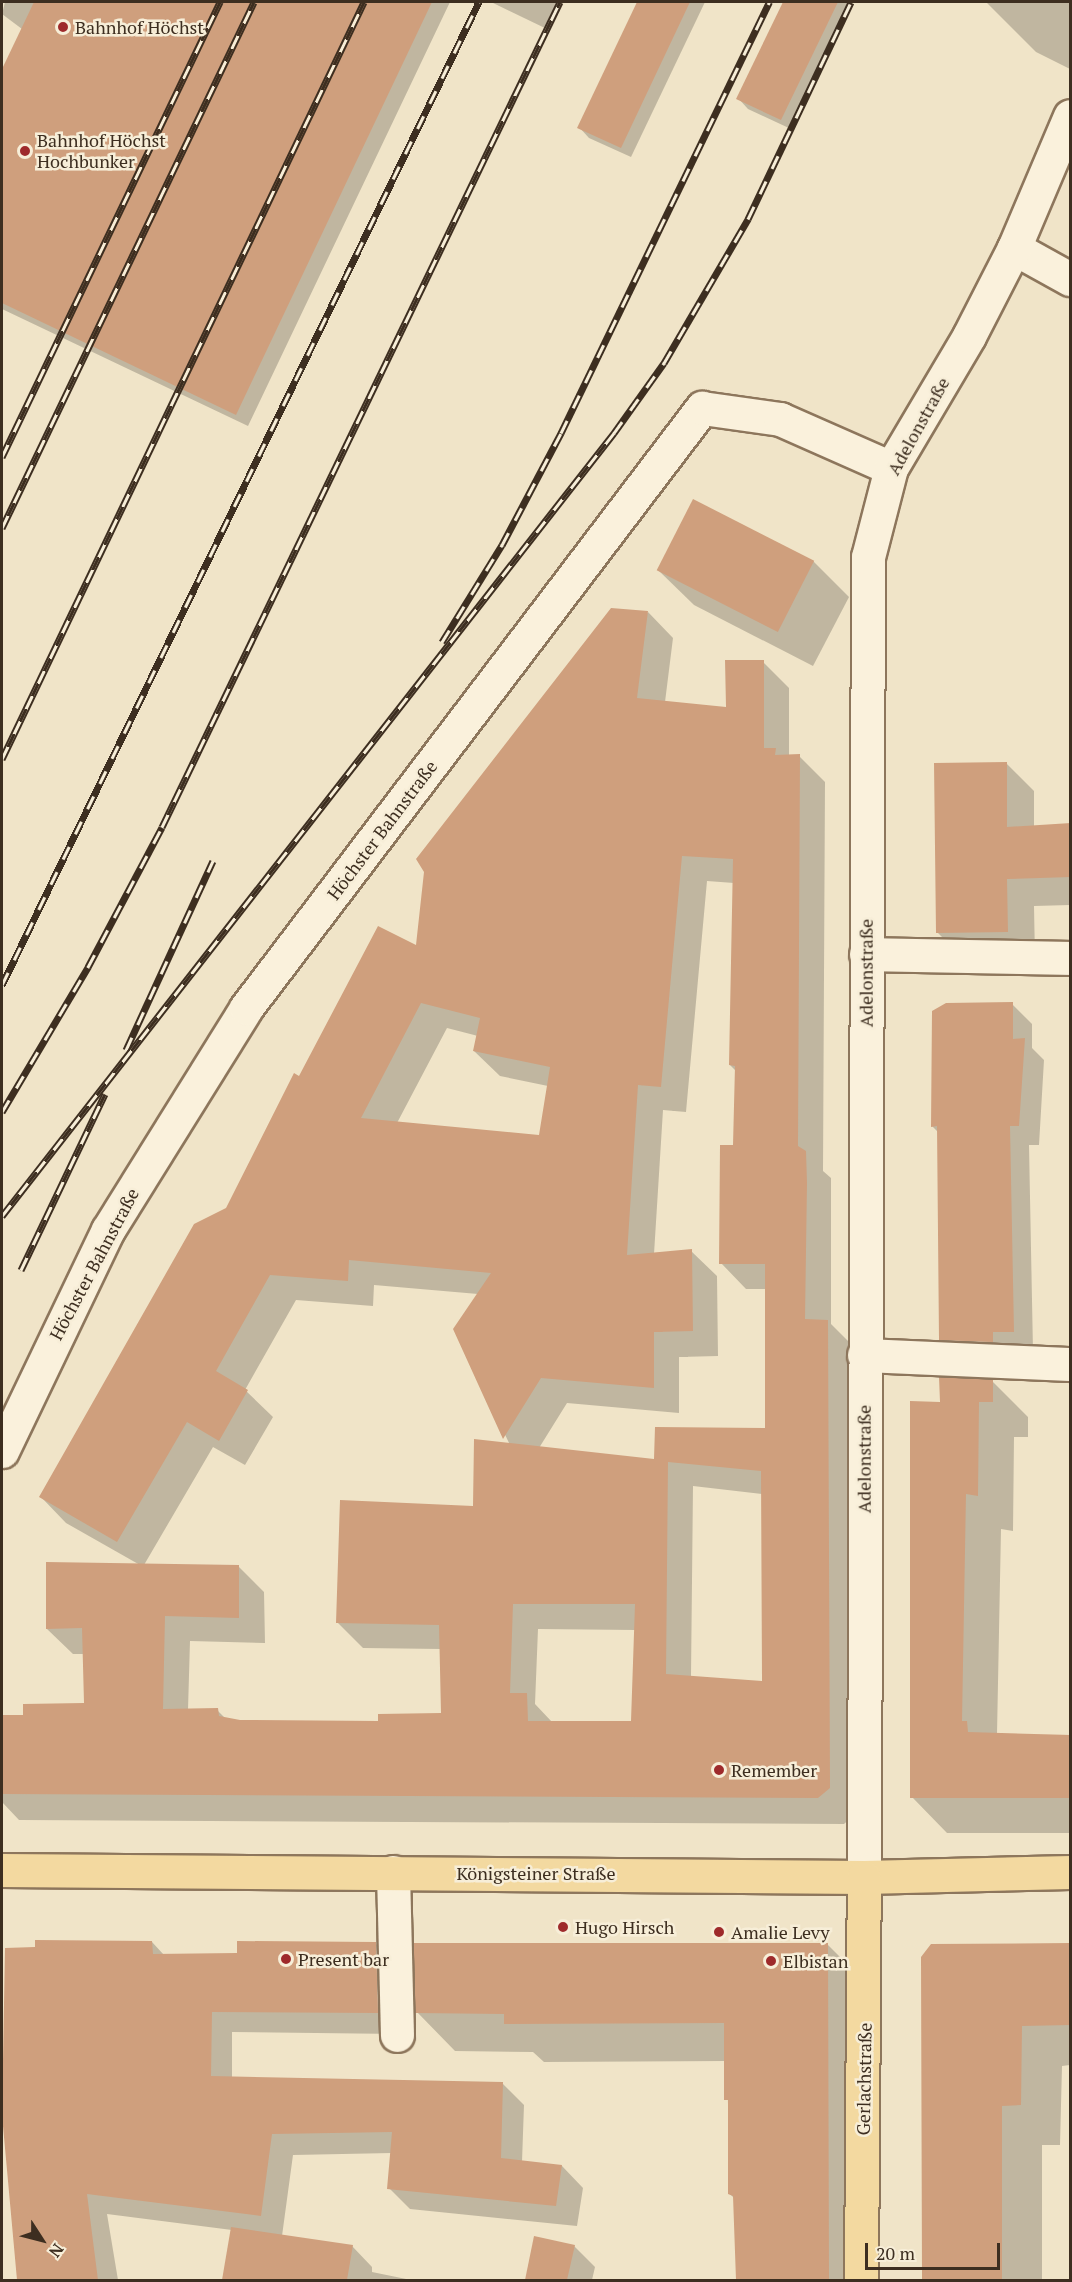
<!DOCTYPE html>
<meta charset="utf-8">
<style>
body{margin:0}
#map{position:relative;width:1072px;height:2282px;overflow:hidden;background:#f0e4c8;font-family:"PT Serif",serif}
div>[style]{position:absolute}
.shadow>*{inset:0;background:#0003}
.building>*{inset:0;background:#cf9f7d;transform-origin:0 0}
.roads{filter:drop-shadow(2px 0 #8d765c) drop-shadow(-2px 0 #8d765c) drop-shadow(0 2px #8d765c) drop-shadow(0 -2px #8d765c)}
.minor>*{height:33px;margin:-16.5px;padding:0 16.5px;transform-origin:16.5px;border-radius:16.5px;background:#faf1dc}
.major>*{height:33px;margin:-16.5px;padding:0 16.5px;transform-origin:16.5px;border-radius:16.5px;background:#f3d9a0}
.rail>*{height:7px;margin-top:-3.5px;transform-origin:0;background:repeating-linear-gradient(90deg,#f7eed8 0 14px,#3d2e20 0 28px);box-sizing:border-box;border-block:2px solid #3d2e20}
.dots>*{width:16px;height:16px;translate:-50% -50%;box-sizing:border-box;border:3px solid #f7eed8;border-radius:50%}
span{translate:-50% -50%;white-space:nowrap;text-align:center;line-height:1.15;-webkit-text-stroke:5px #f7eed8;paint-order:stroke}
.poi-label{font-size:18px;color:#3d2e20}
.left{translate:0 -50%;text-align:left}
.street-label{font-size:18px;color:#3d2e20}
.frame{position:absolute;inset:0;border:3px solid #3d2e20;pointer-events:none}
.north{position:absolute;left:12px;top:2210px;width:60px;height:60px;-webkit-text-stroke:4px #f7eed8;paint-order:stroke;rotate:126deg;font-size:16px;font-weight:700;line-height:24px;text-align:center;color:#3d2e20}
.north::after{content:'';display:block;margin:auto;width:21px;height:27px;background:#3d2e20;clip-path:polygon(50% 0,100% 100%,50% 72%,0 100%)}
.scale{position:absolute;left:865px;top:2243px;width:135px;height:27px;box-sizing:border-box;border:3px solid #3d2e20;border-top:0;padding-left:8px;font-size:18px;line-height:21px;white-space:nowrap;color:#3d2e20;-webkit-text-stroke:4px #f7eed8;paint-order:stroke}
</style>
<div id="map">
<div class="shadow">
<div style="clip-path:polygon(5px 2px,450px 2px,248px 426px,2px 309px,2px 73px,22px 29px,2px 14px)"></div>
<div style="clip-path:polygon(491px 2px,563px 2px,549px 30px)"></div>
<div style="clip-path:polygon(638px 2px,705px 2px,631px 157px,589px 138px,579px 127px)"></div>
<div style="clip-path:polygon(785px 2px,853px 2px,791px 129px,748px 109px,738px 98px)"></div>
<div style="clip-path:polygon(986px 2px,1070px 2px,1070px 69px,1036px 52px)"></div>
<div style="clip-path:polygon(813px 561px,849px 597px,813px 666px,694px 605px,657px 569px)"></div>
<div style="clip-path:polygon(evenodd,648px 612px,673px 638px,665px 702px,727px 708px,763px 662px,789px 688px,789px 756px,799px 756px,825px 782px,823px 1171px,831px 1178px,831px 1324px,854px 1347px,855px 1814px,844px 1824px,19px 1820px,2px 1802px,2px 1716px,24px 1717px,85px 1704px,84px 1654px,73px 1654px,47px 1629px,140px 1565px,66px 1523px,41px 1497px,227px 1209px,300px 1078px,418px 947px,648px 612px,707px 881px,734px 883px,730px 1065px,736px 1071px,734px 1146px,721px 1263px,746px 1289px,766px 1289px,767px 1429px,655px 1461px,539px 1448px,567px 1403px,679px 1413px,679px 1357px,718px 1356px,717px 1276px,691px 1251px,654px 1254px,663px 1110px,686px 1112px,707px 881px,648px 612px,447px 1028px,478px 1036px,474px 1051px,500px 1076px,548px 1086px,540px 1137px,397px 1123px,447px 1028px,648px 612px,374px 1285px,478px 1294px,455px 1330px,510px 1445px,475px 1508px,337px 1622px,363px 1648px,441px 1649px,442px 1715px,379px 1723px,240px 1721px,226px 1719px,217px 1710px,188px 1710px,190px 1641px,265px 1643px,264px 1592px,238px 1566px,144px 1565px,213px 1447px,245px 1465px,273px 1417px,245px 1390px,296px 1300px,373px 1306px,374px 1285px,648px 612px,693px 1486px,762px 1494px,764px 1683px,691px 1677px,693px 1486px,648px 612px,538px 1629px,635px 1630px,633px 1722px,552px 1722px,535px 1704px,538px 1629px)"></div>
<div style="clip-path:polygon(1006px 763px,1034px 791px,1034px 827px,1070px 825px,1070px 905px,1034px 906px,1035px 959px,965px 960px,937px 932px)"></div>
<div style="clip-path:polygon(1012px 1004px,1032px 1024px,1032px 1048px,1044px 1060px,1039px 1145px,1029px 1145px,1033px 1351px,961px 1359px,941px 1339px,938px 1132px,932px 1126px)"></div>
<div style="clip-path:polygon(992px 1381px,1028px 1417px,1028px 1437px,1014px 1437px,1013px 1531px,1001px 1529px,997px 1734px,1070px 1736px,1070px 1833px,947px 1833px,912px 1797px,942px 1403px)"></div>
<div style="clip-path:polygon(152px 1942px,164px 1955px,238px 1954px,375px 1943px,397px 1965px,398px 2034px,232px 2032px,232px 2078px,503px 2084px,524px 2105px,522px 2162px,562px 2166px,583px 2188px,577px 2226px,410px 2209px,389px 2188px,392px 2153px,293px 2155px,282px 2236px,352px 2246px,372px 2267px,372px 2272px,411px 2280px,224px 2280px,232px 2230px,107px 2214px,118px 2280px,18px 2280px,2px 2073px)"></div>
<div style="clip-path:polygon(828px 1945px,866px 1983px,867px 2280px,738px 2280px,734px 2198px,730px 2194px,727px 2061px,544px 2062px,533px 2052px,455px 2051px,417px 2012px)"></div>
<div style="clip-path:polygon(1070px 1946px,1070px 2065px,1062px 2066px,1060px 2145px,1042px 2145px,1042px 2280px,925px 2280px,923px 1957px)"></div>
<div style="clip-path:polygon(535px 2238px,574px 2246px,595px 2267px,592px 2280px,526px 2280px)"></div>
</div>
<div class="building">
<div style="clip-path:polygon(34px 2px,432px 2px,236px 415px,2px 303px,2px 69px)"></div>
<div style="clip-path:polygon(637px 2px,690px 2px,621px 148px,577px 128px)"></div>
<div style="clip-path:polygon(783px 2px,838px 2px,781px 120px,736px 99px)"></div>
<div style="left:693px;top:499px;width:136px;height:80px;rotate:27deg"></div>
<div style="clip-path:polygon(evenodd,611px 608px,648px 611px,637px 698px,726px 707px,725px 660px,764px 660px,764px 748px,776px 748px,775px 755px,800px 754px,798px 1146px,806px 1151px,807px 1183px,805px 1319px,828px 1320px,830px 1788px,818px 1798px,2px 1794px,2px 1715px,23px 1715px,23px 1704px,84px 1703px,82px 1628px,46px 1629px,46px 1562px,239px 1565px,239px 1618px,165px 1616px,163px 1709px,218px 1708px,219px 1716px,240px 1720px,378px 1721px,378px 1714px,441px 1713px,439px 1625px,336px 1623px,340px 1500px,473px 1506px,474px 1439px,654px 1459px,655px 1427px,765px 1428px,765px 1264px,719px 1264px,720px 1145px,733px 1145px,735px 1066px,729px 1065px,733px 859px,682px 856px,661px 1087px,638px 1085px,627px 1255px,692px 1249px,693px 1331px,654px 1332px,654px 1388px,541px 1378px,503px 1439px,453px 1329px,491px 1273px,349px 1260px,348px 1281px,270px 1275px,216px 1371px,248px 1390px,219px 1441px,187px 1422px,117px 1542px,39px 1497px,194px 1224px,226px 1208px,294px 1073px,299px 1076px,378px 926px,416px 945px,424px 872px,416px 859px,611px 608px,421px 1003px,480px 1018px,473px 1051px,550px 1067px,539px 1135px,361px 1118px,421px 1003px,611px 608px,668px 1462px,761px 1471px,762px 1681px,666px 1674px,668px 1462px,611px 608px,513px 1604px,635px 1604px,631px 1721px,528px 1721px,527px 1693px,510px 1693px,513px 1604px)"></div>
<div style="clip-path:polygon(1007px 762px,1007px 827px,1071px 823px,1071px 877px,1007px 879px,1008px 932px,936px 933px,934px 763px)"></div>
<div style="clip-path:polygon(1013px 1002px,1013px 1039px,1025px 1038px,1019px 1126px,1010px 1126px,1014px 1332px,993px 1332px,993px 1342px,939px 1340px,937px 1126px,931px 1127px,932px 1011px,946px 1003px)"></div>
<div style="clip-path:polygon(939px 1377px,993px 1379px,993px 1402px,979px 1402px,978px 1496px,966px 1494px,962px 1721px,967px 1721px,968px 1732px,1071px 1735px,1071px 1798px,910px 1798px,910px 1401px,940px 1402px)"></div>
<div style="clip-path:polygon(35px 1940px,152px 1941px,153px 1954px,237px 1953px,237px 1941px,376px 1942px,378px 2013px,212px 2012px,211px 2076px,503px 2082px,501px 2158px,562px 2165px,556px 2206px,387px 2189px,392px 2132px,272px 2134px,261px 2216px,87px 2194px,98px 2280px,17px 2280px,2px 2115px,5px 1948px,35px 1947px)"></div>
<div style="clip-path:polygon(413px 1943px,828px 1943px,829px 2280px,736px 2280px,733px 2196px,728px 2194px,728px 2100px,724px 2100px,724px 2023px,504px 2024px,504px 2014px,415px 2013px)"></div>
<div style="clip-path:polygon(1071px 1943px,1071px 2025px,1022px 2026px,1021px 2105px,1002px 2106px,1002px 2279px,922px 2280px,921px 1957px,931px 1944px)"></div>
<div style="clip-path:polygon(231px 2227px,353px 2245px,347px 2280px,222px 2280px)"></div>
<div style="clip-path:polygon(534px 2236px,575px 2245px,567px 2280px,525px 2280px)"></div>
</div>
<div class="roads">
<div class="minor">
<div style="left:1014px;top:248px;width:64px;rotate:29deg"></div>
<div style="left:866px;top:954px;width:204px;rotate:1.1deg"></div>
<div style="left:864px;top:1355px;width:206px;rotate:2.5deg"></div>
<div style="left:2px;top:1451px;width:245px;rotate:-64.4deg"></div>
<div style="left:108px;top:1230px;width:261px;rotate:-58.1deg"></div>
<div style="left:246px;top:1008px;width:754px;rotate:-52.77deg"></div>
<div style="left:702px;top:408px;width:79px;rotate:8deg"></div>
<div style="left:780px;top:419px;width:121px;rotate:23.8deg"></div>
<div style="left:393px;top:1872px;width:163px;rotate:88.6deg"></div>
<div style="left:864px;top:1877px;width:1320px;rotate:-89.83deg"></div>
<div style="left:868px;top:557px;width:92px;rotate:-75.5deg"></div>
<div style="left:891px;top:468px;width:153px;rotate:-59.4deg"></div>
<div style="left:969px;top:336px;width:99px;rotate:-62.9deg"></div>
<div style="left:1014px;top:248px;width:143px;rotate:-67deg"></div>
</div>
<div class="major">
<div style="left:2px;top:1870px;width:862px;rotate:0.47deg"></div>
<div style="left:864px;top:1877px;width:206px;rotate:-1.4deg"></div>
<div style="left:861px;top:2280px;width:403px;rotate:-89.6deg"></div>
</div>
</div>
<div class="rail">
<div style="left:2px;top:457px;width:505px;rotate:-64.4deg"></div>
<div style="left:2px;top:528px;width:583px;rotate:-64.4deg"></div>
<div style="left:442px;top:642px;width:114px;rotate:-58.3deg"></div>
<div style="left:502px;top:545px;width:127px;rotate:-62.2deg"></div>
<div style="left:561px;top:433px;width:479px;rotate:-64.2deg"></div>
<div style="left:2px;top:759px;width:839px;rotate:-64.44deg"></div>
<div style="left:2px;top:985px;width:1093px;rotate:-64.12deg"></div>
<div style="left:126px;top:1050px;width:208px;rotate:-65.3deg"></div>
<div style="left:2px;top:1112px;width:169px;rotate:-59.3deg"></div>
<div style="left:88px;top:967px;width:158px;rotate:-62.1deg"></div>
<div style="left:162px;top:827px;width:916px;rotate:-64.25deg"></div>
<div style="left:2px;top:1216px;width:994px;rotate:-51.99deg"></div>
<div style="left:614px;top:433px;width:86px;rotate:-54.5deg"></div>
<div style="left:664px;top:363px;width:167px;rotate:-59.7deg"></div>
<div style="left:748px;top:219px;width:240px;rotate:-64.6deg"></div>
<div style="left:21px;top:1270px;width:195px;rotate:-64.5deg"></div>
</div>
<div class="dots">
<div style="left:63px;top:27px;background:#9e2a2b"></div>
<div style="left:25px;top:151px;background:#9e2a2b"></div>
<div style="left:719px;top:1770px;background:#9e2a2b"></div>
<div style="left:563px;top:1927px;background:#9e2a2b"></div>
<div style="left:719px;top:1932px;background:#9e2a2b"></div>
<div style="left:286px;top:1959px;background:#9e2a2b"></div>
<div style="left:771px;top:1961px;background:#9e2a2b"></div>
</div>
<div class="poi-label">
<span class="left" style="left:75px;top:27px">Bahnhof Höchst</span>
<span class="left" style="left:37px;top:151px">Bahnhof Höchst<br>Hochbunker</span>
<span class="left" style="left:731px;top:1770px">Remember</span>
<span class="left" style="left:575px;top:1927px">Hugo Hirsch</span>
<span class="left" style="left:731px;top:1932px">Amalie Levy</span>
<span class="left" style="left:298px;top:1959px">Present bar</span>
<span class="left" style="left:783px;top:1961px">Elbistan</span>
</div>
<div class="street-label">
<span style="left:918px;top:426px;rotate:-61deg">Adelonstraße</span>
<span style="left:382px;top:830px;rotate:-53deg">Höchster Bahnstraße</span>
<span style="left:866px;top:973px;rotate:-90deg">Adelonstraße</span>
<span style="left:94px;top:1264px;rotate:-62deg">Höchster Bahnstraße</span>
<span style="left:864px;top:1459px;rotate:-90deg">Adelonstraße</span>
<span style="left:536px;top:1873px">Königsteiner Straße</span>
<span style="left:864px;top:2079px;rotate:-89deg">Gerlachstraße</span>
</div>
<div class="frame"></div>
<div class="north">N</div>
<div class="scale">20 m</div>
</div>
